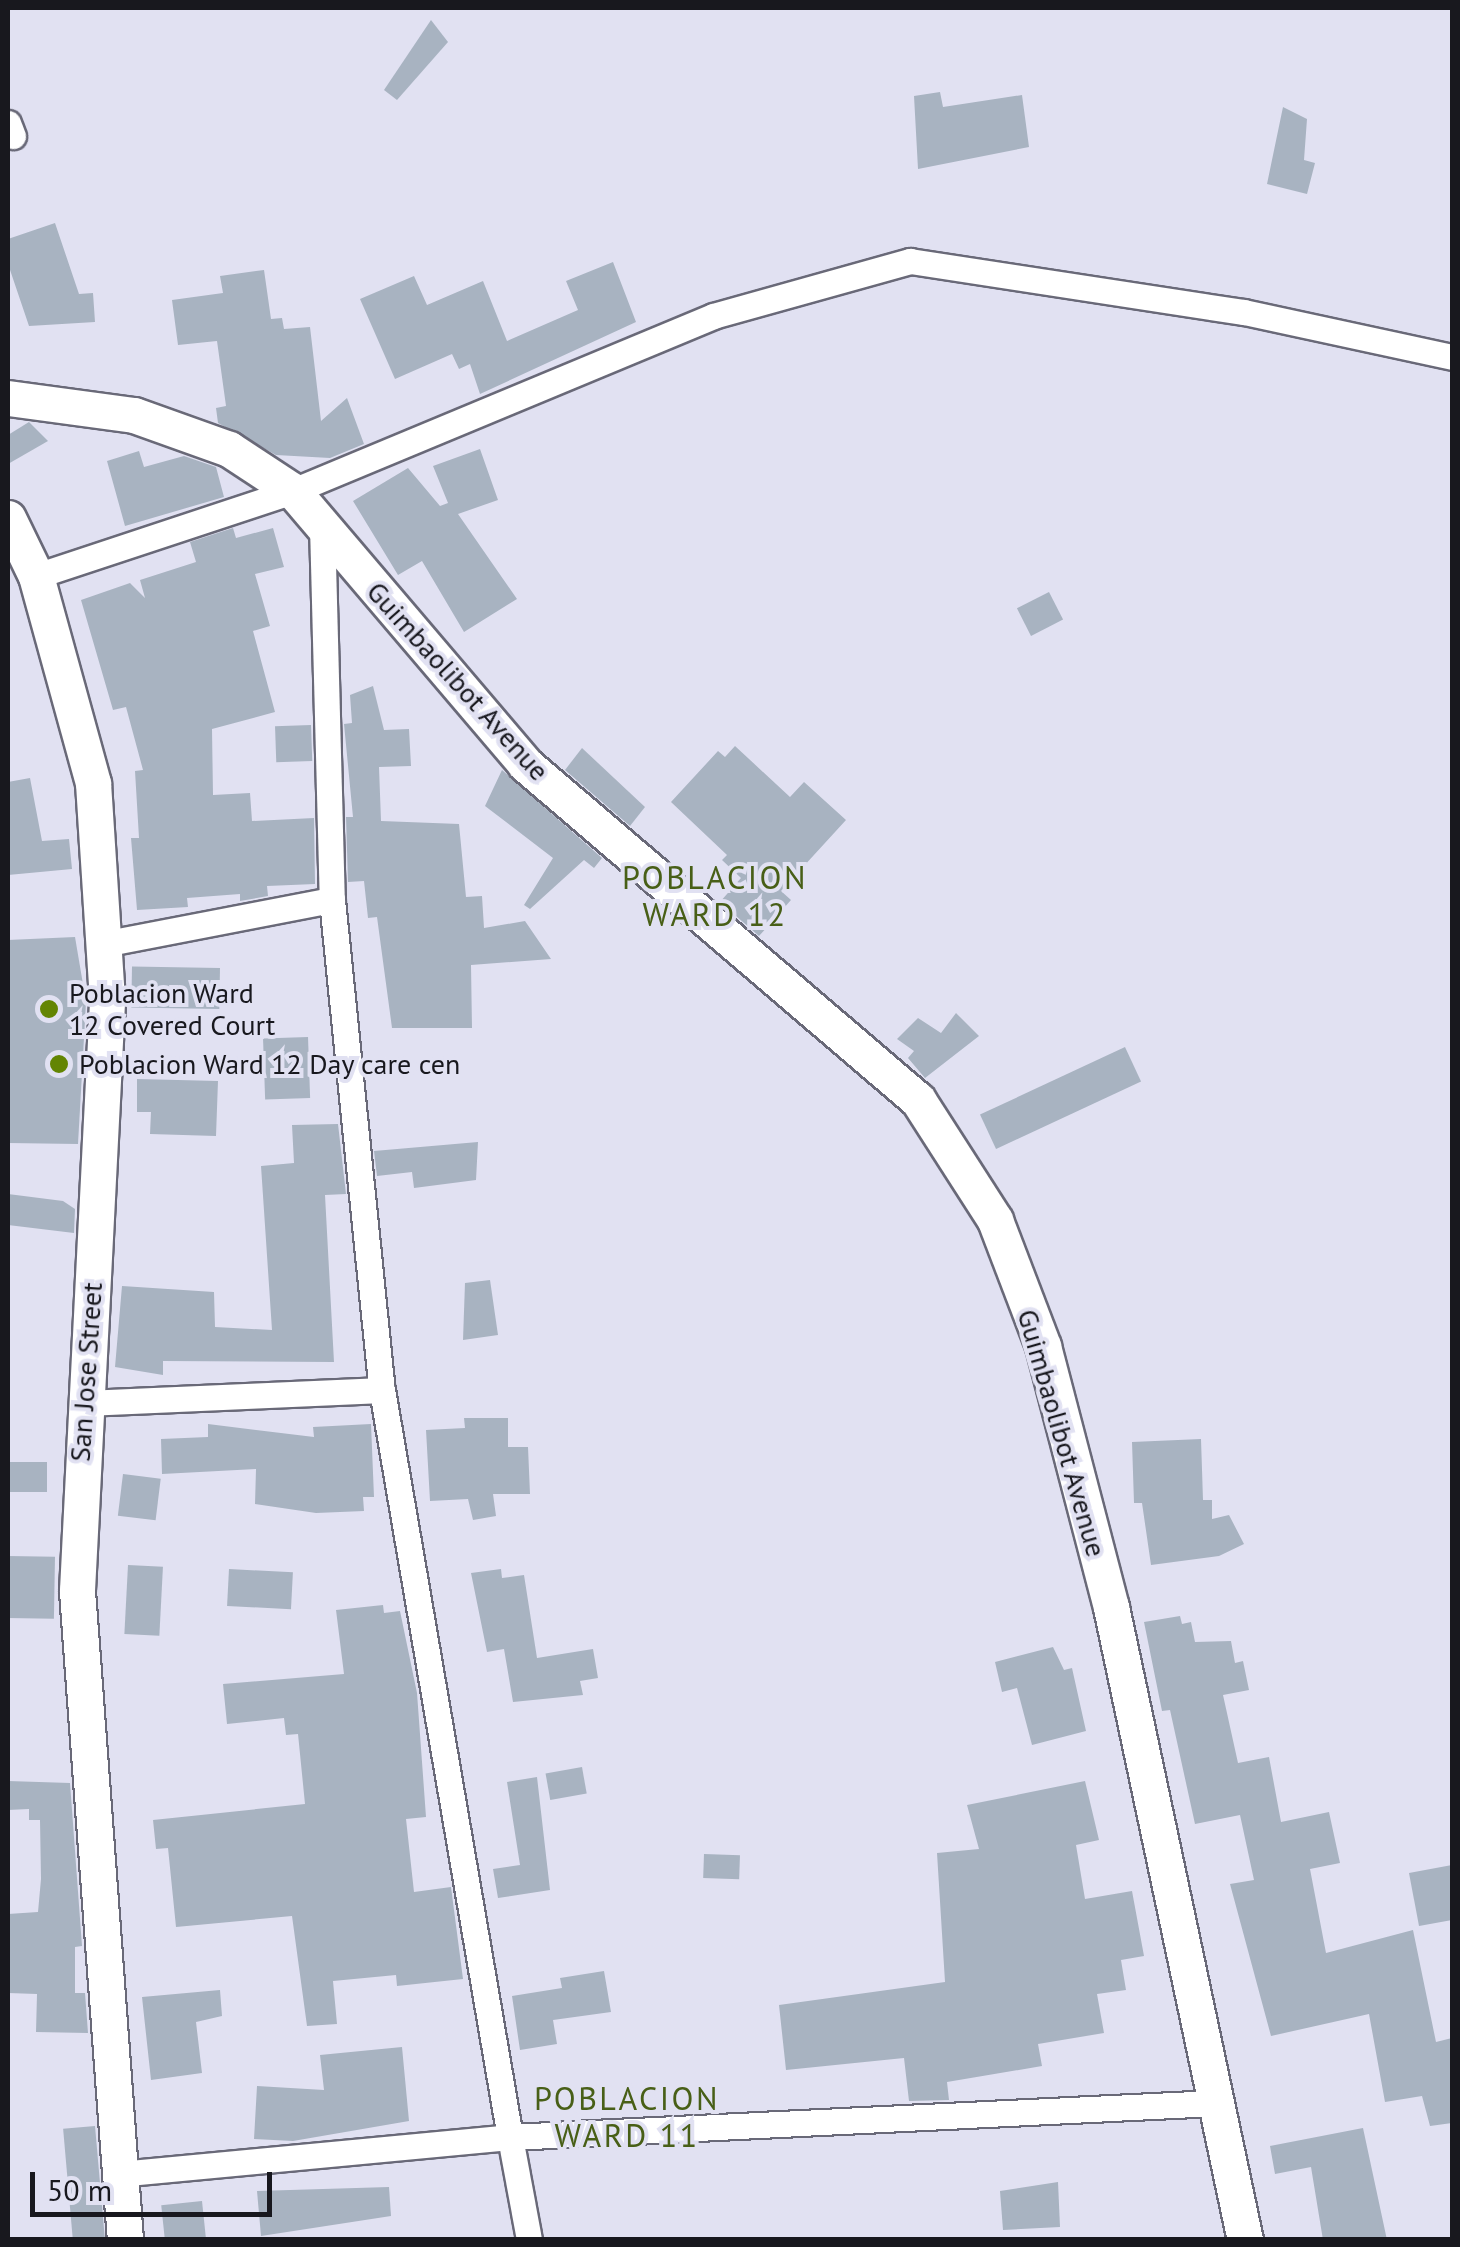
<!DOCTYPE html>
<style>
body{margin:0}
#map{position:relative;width:1460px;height:2247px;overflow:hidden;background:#e1e1f2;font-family:"PT Sans",sans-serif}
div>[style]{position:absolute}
.building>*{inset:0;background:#a8b3c1;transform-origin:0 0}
.roads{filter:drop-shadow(2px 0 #696978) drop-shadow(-2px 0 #696978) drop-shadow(0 2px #696978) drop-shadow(0 -2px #696978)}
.street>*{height:25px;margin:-12.5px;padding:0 12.5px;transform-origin:12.5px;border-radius:12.5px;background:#fff}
.secondary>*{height:35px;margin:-17.5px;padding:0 17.5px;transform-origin:17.5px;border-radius:17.5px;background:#fff}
.dots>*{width:28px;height:28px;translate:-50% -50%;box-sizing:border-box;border:5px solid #e1e1f2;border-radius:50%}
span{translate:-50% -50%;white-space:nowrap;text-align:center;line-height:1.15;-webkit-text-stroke:8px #e1e1f2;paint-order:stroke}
.street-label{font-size:28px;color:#18181e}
.poi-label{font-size:28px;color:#18181e}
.left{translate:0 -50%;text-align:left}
.quarter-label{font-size:32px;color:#485f17;letter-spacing:2.5px}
.frame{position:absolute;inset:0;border:10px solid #18181e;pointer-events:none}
.scale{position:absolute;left:30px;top:2172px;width:242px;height:45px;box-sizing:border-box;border:5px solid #18181e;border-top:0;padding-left:12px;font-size:30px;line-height:35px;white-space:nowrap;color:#18181e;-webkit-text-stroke:8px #e1e1f2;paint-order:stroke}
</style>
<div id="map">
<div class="building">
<div style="clip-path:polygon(431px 20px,448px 42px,397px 100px,384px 90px)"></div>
<div style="clip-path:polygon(940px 92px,943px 107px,1022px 95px,1029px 147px,918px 169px,914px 96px)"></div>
<div style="clip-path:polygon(1283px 107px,1307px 119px,1304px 160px,1315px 163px,1307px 194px,1267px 184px)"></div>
<div style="clip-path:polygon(55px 223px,79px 294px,93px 293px,95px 322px,29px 326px,8px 264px,8px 239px)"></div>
<div style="clip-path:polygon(613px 262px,636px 322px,480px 394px,470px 364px,459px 369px,452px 354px,395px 379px,360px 299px,414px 276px,427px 305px,483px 281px,507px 341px,578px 310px,566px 281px)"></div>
<div style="clip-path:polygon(264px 270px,271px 319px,282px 318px,284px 329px,310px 327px,321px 421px,347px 398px,364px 444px,330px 458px,276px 455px,218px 423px,216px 408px,226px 406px,217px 341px,178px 345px,172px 300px,223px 293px,220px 276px)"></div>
<div style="clip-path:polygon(29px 422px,48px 441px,8px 464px,8px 435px)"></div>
<div style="clip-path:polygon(480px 449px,498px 500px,458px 514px,517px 599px,464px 632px,422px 561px,398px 575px,353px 501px,408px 468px,440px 506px,448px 503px,433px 466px)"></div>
<div style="clip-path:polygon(139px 451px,144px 467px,184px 456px,216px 467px,224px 497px,125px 526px,107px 461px)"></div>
<div style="clip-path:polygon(233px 528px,236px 538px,273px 528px,284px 567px,255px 574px,270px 626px,253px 631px,275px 712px,212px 729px,213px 795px,250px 793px,252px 821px,314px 818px,315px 884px,267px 886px,268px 896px,240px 901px,240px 894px,187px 898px,188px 907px,137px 910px,131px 838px,139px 838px,135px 771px,143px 770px,126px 707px,113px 710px,81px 600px,130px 583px,145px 598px,140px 580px,196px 562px,190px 542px)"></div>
<div style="left:1049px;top:592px;width:31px;height:36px;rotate:63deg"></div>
<div style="clip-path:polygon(373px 686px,384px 730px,409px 729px,411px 766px,379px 767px,381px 821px,459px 824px,466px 897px,482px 896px,484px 928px,525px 921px,551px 959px,471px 965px,472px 1028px,392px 1028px,377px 917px,368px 918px,364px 881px,348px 882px,346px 817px,353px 817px,344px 724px,352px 723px,350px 695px)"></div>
<div style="left:311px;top:725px;width:36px;height:36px;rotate:88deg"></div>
<div style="clip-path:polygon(735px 746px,790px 797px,804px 782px,846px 820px,781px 891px,791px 900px,759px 936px,720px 902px,741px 878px,722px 860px,727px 855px,671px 802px,718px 751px,725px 757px)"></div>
<div style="clip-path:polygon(582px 748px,645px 807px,630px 826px,565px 770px)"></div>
<div style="clip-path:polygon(502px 770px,602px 858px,594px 868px,584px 860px,530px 909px,524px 905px,553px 858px,485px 806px)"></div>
<div style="clip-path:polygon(30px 778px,42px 841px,69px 839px,72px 869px,8px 875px,8px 782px)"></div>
<div style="clip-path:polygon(75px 937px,86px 1002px,78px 1144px,8px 1143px,8px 940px)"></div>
<div style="left:220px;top:968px;width:41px;height:88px;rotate:91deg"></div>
<div style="clip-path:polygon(956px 1013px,979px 1036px,925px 1078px,908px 1058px,914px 1051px,897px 1039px,918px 1018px,941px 1033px)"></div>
<div style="left:308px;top:1037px;width:61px;height:45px;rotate:88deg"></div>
<div style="left:1125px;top:1047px;width:38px;height:160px;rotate:65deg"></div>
<div style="clip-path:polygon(137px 1079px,218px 1081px,216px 1136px,150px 1134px,151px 1112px,137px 1112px)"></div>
<div style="clip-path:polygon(338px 1124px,346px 1194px,325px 1195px,334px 1362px,163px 1361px,163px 1375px,115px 1367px,122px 1286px,214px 1292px,215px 1327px,272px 1330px,261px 1166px,294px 1163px,292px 1125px)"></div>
<div style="clip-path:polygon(478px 1142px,476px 1180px,414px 1188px,412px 1172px,377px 1176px,374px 1151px)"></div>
<div style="clip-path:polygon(8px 1194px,63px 1201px,75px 1209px,74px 1233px,8px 1225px)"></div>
<div style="clip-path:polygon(490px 1280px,498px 1335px,463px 1340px,465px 1283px)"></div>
<div style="clip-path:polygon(464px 1418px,508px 1418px,508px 1447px,528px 1447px,530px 1494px,493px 1494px,496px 1516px,473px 1520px,468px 1499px,430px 1501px,426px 1430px,465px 1428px)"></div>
<div style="clip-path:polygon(208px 1424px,314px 1437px,313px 1427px,371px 1424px,374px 1497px,363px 1497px,364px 1511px,316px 1513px,255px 1504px,256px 1469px,162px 1474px,161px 1439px,208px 1437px)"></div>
<div style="clip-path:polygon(1201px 1439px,1203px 1500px,1212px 1500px,1212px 1519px,1229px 1515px,1244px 1544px,1219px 1556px,1151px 1565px,1142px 1503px,1134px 1503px,1132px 1442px)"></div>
<div style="left:8px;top:1462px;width:39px;height:30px"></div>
<div style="left:123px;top:1474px;width:38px;height:42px;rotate:7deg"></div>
<div style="left:8px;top:1556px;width:47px;height:62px;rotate:1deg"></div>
<div style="left:128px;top:1565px;width:35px;height:69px;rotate:3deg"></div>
<div style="left:229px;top:1569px;width:64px;height:37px;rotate:3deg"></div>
<div style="clip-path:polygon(501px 1569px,502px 1578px,524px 1575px,537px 1658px,593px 1649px,598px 1678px,580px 1681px,583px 1695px,513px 1702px,504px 1649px,487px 1652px,471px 1573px)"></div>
<div style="clip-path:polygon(383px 1605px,384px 1613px,400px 1611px,417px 1693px,426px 1817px,406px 1819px,414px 1892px,451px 1887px,463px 1979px,397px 1986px,396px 1975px,333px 1981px,337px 2024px,307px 2026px,292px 1916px,176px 1927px,168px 1848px,156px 1849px,153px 1820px,305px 1804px,298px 1734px,286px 1735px,284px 1718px,227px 1724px,223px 1684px,344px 1674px,336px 1610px)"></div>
<div style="clip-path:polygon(1180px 1616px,1182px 1624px,1191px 1622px,1195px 1642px,1231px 1641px,1235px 1663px,1243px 1661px,1249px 1690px,1223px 1695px,1238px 1763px,1269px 1757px,1281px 1822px,1329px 1812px,1340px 1863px,1310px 1869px,1326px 1953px,1413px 1930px,1436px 2042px,1452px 2038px,1452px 2123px,1430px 2126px,1422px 2096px,1385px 2102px,1369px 2014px,1271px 2036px,1230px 1884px,1254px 1880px,1240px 1815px,1195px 1824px,1170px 1710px,1162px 1711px,1144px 1622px)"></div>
<div style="clip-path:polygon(1053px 1647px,1064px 1670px,1072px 1668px,1086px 1731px,1032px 1745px,1017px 1688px,1002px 1692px,995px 1662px)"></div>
<div style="left:582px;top:1767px;width:27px;height:37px;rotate:80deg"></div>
<div style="clip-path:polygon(537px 1777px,550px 1890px,498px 1898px,493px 1869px,520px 1865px,507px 1782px)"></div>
<div style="clip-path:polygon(8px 1781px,70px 1783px,82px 1946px,75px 1947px,75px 1993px,85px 1993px,88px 2033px,36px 2032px,37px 1994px,8px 1993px,8px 1914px,38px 1912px,41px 1879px,40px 1820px,29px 1820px,29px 1809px,8px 1810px)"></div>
<div style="clip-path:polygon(1085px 1781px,1099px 1840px,1076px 1845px,1085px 1899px,1132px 1891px,1144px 1956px,1121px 1960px,1126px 1990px,1097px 1994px,1104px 2033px,1038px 2044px,1042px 2066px,947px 2082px,949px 2100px,909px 2101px,904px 2058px,786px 2070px,779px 2005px,945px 1982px,937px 1853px,979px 1849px,967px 1805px)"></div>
<div style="left:704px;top:1854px;width:36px;height:24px;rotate:2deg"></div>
<div style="clip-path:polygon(1452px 1865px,1452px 1920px,1419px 1926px,1409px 1873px)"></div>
<div style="clip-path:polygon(604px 1971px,611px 2012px,553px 2020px,557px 2044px,520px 2050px,512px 1996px,562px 1988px,560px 1978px)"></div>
<div style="clip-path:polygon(220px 1990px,222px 2016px,196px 2022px,202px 2073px,151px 2080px,142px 1997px)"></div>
<div style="clip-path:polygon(402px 2047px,409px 2121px,293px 2141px,254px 2139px,257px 2086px,324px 2090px,320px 2055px)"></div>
<div style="left:95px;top:2126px;width:114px;height:32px;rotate:85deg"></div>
<div style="clip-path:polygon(1363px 2128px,1387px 2240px,1323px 2240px,1311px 2167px,1275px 2174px,1270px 2146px)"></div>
<div style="clip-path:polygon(1058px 2182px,1060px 2227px,1003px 2230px,1000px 2191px)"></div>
<div style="clip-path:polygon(389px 2187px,391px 2216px,261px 2236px,257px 2191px)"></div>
<div style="left:202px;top:2201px;width:39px;height:41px;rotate:84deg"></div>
</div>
<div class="roads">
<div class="street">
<div style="left:8px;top:123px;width:14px;rotate:69deg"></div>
<div style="left:322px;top:525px;width:375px;rotate:88.5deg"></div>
<div style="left:332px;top:900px;width:493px;rotate:84.2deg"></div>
<div style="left:382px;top:1390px;width:758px;rotate:80.28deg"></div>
<div style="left:510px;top:2137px;width:705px;rotate:-2.76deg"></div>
<div style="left:36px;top:576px;width:271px;rotate:-18.3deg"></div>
<div style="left:293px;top:491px;width:455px;rotate:-22.6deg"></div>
<div style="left:713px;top:316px;width:205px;rotate:-15.6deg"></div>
<div style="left:910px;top:261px;width:338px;rotate:8.7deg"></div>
<div style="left:1244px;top:312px;width:213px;rotate:12.2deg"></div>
<div style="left:103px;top:944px;width:233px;rotate:-10.9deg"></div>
<div style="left:86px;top:1403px;width:296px;rotate:-2.5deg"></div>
<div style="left:119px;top:2174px;width:393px;rotate:-5.4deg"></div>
<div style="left:510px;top:2137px;width:105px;rotate:79.5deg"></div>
</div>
<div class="secondary">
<div style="left:8px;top:398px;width:127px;rotate:7.7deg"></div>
<div style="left:134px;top:415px;width:101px;rotate:19.7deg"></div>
<div style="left:229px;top:449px;width:77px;rotate:33.3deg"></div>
<div style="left:293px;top:491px;width:358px;rotate:49.6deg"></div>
<div style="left:525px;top:764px;width:517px;rotate:40.53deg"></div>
<div style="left:918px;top:1100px;width:143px;rotate:57.3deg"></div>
<div style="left:995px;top:1220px;width:135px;rotate:69.1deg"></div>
<div style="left:1043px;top:1346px;width:270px;rotate:75.4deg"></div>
<div style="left:1111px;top:1607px;width:647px;rotate:78.05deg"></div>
<div style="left:8px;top:518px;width:64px;rotate:64.2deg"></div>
<div style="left:36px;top:576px;width:215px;rotate:74.6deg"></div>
<div style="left:93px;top:783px;width:219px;rotate:86.3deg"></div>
<div style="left:107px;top:1002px;width:590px;rotate:92.92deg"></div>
<div style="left:77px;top:1591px;width:651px;rotate:85.77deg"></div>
</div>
</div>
<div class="dots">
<div style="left:49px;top:1009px;background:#638503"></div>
<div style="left:59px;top:1064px;background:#638503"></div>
</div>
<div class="street-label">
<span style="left:458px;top:681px;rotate:48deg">Guimbaolibot Avenue</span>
<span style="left:86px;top:1372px;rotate:-86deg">San Jose Street</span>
<span style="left:1062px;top:1433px;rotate:74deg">Guimbaolibot Avenue</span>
</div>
<div class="poi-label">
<span class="left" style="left:69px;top:1009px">Poblacion Ward<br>12 Covered Court</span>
<span class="left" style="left:79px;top:1064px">Poblacion Ward 12 Day care cen</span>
</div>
<div class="quarter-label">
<span style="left:715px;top:896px">POBLACION<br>WARD 12</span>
<span style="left:627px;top:2117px">POBLACION<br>WARD 11</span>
</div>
<div class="frame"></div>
<div class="scale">50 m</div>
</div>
